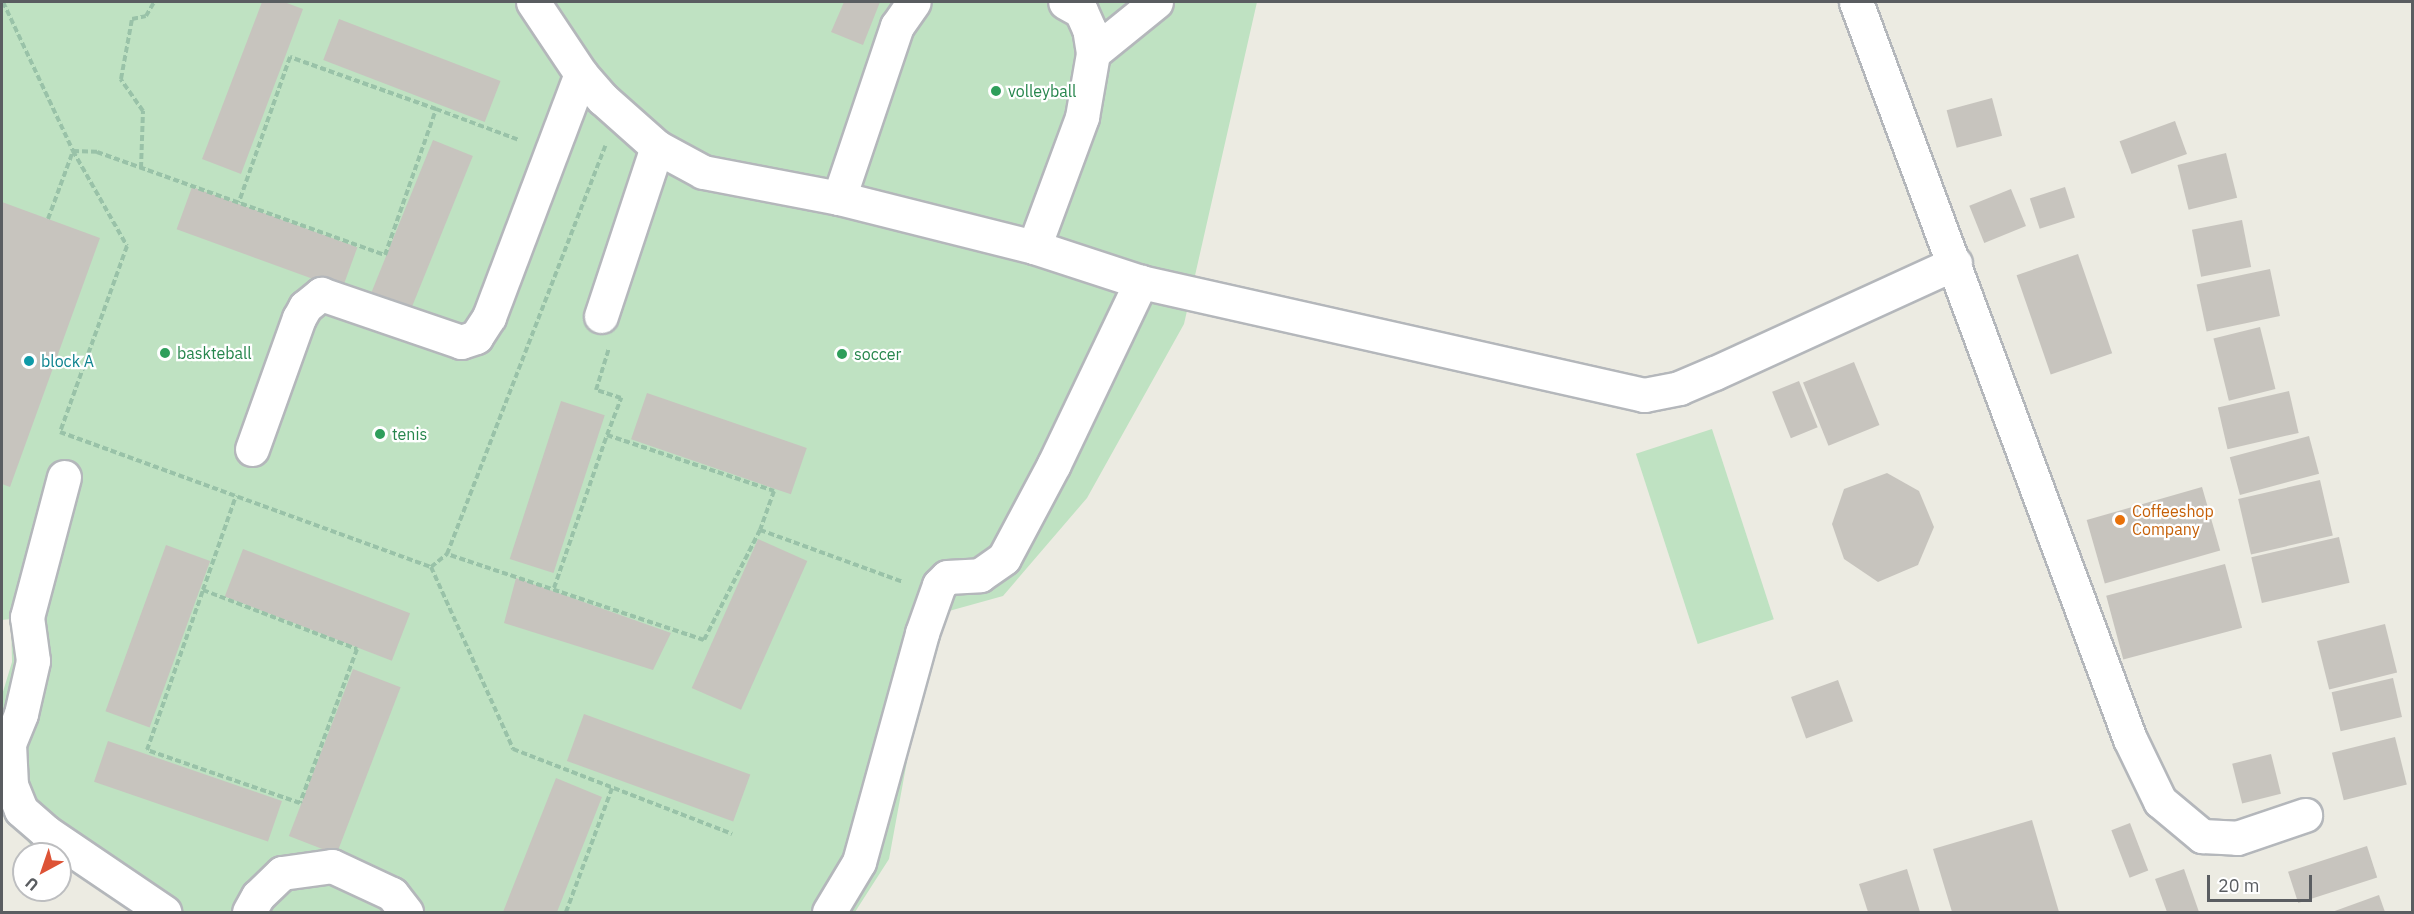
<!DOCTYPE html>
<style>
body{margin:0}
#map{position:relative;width:2414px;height:914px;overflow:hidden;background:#ecebe2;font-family:"IBM Plex Sans",sans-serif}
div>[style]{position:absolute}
.green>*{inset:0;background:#bfe2c2;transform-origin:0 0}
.building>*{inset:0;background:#c7c4be;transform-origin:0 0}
.path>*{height:4px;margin-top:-2px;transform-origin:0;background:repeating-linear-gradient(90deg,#99c2a8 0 6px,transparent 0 9px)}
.roads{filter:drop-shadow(2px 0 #b4b7bb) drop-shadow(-2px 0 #b4b7bb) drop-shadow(0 2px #b4b7bb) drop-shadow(0 -2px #b4b7bb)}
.minor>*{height:33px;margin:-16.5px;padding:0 16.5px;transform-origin:16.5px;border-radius:16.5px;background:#fff}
.dots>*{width:16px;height:16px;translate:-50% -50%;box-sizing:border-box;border:3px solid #fff;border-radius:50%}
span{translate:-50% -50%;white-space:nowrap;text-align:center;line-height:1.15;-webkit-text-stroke:4.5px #fff;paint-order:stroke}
.leisure-label{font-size:16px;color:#27864d}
.left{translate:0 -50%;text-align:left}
.culture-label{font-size:16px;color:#0d838f}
.food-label{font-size:16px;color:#c56008}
.frame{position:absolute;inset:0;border:3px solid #5a5d61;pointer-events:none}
.north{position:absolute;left:12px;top:842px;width:60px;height:60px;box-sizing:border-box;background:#fff;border:2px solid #bdbec0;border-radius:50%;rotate:220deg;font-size:16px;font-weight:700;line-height:24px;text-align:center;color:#5a5d61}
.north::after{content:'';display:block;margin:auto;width:21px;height:27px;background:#dd5336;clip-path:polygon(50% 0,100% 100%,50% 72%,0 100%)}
.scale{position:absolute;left:2207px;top:875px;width:105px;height:27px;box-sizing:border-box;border:3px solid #5a5d61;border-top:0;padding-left:8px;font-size:18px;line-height:21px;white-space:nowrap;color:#5a5d61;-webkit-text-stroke:4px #fff;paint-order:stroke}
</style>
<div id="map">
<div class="green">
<div style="clip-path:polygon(2px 2px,1257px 2px,1184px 324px,1087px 498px,1003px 596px,949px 611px,925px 663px,889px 859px,855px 912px,136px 912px,60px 865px,60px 854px,43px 854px,33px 848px,2px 808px,2px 695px,12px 662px,11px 619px,2px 620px)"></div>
<div style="left:1712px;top:429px;width:200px;height:80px;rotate:72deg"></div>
</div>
<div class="building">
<div style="clip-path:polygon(262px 2px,284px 2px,303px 9px,241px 174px,202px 159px)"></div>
<div style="clip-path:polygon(844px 2px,880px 2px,863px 45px,831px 32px)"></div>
<div style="left:339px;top:19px;width:173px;height:44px;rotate:21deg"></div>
<div style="left:1992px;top:98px;width:39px;height:47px;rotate:75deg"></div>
<div style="left:2175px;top:121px;width:35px;height:59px;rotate:70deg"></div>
<div style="left:433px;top:140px;width:43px;height:172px;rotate:22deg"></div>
<div style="left:2226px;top:153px;width:46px;height:50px;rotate:76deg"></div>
<div style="left:192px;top:187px;width:176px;height:45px;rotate:20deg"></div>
<div style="left:2065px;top:187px;width:32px;height:37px;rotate:72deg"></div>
<div style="left:2011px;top:189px;width:40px;height:45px;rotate:68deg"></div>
<div style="clip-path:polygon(2px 202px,100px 238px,10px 487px,2px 484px)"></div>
<div style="left:2242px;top:220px;width:48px;height:51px;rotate:79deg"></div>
<div style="left:2078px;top:254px;width:105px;height:65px;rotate:71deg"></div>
<div style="left:2270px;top:269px;width:48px;height:75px;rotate:78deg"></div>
<div style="left:2260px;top:327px;width:64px;height:48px;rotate:76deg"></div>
<div style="left:1854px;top:362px;width:68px;height:55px;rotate:68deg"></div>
<div style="left:1799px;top:381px;width:50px;height:29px;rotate:68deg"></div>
<div style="left:2289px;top:391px;width:43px;height:73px;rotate:77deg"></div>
<div style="left:647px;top:393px;width:169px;height:49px;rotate:19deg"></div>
<div style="left:561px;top:401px;width:46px;height:166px;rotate:18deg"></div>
<div style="left:2309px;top:436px;width:39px;height:82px;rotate:75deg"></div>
<div style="clip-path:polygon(1887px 473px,1919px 491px,1934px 527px,1918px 565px,1878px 582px,1844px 559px,1832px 524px,1844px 489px)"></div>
<div style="left:2320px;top:480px;width:57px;height:84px;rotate:77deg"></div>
<div style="left:2202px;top:487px;width:66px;height:120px;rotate:74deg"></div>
<div style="left:2339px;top:537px;width:47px;height:90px;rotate:77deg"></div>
<div style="left:758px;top:539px;width:54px;height:163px;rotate:24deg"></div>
<div style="left:166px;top:545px;width:47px;height:177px;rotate:20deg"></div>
<div style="left:243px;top:549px;width:179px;height:51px;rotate:21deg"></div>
<div style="left:2225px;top:564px;width:66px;height:123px;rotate:75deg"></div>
<div style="clip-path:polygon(516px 578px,671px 633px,653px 670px,504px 623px)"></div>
<div style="left:2385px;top:624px;width:50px;height:70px;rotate:76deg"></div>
<div style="left:353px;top:669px;width:51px;height:179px;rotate:21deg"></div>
<div style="left:2393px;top:678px;width:40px;height:63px;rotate:77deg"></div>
<div style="left:1838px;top:680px;width:44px;height:50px;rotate:70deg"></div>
<div style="left:584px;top:714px;width:177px;height:50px;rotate:20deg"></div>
<div style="left:2395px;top:737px;width:49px;height:65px;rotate:76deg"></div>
<div style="left:108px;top:741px;width:184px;height:43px;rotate:19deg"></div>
<div style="left:2271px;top:754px;width:41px;height:40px;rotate:76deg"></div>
<div style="clip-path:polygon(556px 778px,602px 797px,557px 912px,503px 912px)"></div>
<div style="clip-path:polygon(2032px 820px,2059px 912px,1952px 912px,1933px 849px)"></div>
<div style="left:2130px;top:823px;width:51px;height:20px;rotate:69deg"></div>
<div style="left:2367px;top:846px;width:33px;height:83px;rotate:72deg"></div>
<div style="clip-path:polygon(1907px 869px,1920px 912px,1868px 912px,1859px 884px)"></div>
<div style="clip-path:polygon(2184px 869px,2199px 912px,2167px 912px,2155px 879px)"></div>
<div style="clip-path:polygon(2379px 895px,2385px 912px,2332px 912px)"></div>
</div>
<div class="path">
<div style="left:3px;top:2px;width:165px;rotate:64.8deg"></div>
<div style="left:73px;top:151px;width:109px;rotate:60.4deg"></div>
<div style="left:127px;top:246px;width:198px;rotate:109.8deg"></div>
<div style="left:60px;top:432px;width:395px;rotate:20deg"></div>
<div style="left:431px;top:567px;width:200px;rotate:65.7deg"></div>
<div style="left:513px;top:749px;width:235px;rotate:21.2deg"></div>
<div style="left:436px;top:109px;width:89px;rotate:20.5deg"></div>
<div style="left:141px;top:168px;width:57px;rotate:-88deg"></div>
<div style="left:143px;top:111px;width:39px;rotate:-125deg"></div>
<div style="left:121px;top:79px;width:61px;rotate:-79.6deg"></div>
<div style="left:132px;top:19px;width:14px;rotate:-12deg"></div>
<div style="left:146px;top:16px;width:16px;rotate:-60deg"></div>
<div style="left:48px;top:219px;width:72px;rotate:-69.8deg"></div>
<div style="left:73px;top:151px;width:24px;rotate:2deg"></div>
<div style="left:97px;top:152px;width:306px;rotate:19.7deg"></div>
<div style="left:385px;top:255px;width:155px;rotate:-70.7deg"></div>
<div style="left:436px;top:109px;width:155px;rotate:-160.4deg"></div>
<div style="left:290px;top:57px;width:154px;rotate:109.4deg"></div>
<div style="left:607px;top:435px;width:40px;rotate:-69deg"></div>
<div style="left:621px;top:398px;width:26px;rotate:-162deg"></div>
<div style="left:596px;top:390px;width:44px;rotate:-72.8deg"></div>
<div style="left:760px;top:530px;width:152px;rotate:20deg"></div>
<div style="left:431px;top:567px;width:21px;rotate:-39deg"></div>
<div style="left:554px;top:588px;width:162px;rotate:-70.9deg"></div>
<div style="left:607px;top:435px;width:176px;rotate:18.5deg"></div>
<div style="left:774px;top:491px;width:41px;rotate:109.7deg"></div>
<div style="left:760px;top:530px;width:123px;rotate:117deg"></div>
<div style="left:704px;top:640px;width:271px;rotate:-161.5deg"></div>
<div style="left:447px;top:554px;width:438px;rotate:-68.8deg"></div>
<div style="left:203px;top:590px;width:165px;rotate:21deg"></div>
<div style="left:357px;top:649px;width:164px;rotate:110.3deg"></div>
<div style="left:300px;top:803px;width:162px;rotate:-160.9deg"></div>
<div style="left:147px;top:750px;width:170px;rotate:-70.7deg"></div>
<div style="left:203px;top:590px;width:100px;rotate:-70.7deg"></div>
<div style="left:566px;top:912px;width:132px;rotate:-69.6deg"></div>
</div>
<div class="roads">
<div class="minor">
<div style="left:533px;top:2px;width:87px;rotate:56.3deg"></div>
<div style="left:581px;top:74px;width:33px;rotate:49deg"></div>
<div style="left:603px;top:99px;width:72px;rotate:41.6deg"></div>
<div style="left:657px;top:147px;width:52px;rotate:28.5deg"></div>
<div style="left:703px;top:172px;width:138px;rotate:10.8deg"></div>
<div style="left:839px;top:198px;width:201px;rotate:14.1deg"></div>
<div style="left:1034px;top:247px;width:113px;rotate:18.1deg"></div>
<div style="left:1141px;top:282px;width:516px;rotate:12.66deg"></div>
<div style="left:1644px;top:395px;width:36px;rotate:-11deg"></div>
<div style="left:1679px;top:388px;width:39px;rotate:-23deg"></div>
<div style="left:1715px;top:373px;width:264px;rotate:-24.6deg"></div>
<div style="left:1856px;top:2px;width:786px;rotate:69.61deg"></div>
<div style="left:2130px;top:739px;width:69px;rotate:64.2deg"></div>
<div style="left:2160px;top:801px;width:55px;rotate:39.8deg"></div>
<div style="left:2202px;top:836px;width:35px;rotate:3deg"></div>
<div style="left:2237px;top:838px;width:72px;rotate:-18.7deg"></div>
<div style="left:1093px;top:53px;width:81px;rotate:-39deg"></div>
<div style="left:839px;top:198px;width:182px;rotate:-71.4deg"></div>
<div style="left:897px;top:26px;width:29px;rotate:-55deg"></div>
<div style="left:1034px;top:247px;width:139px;rotate:-69.7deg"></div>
<div style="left:1082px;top:117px;width:65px;rotate:-80.2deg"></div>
<div style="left:1093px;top:53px;width:24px;rotate:-99deg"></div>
<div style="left:1089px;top:29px;width:20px;rotate:-114deg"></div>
<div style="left:1081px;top:11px;width:18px;rotate:-151deg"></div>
<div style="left:601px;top:316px;width:178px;rotate:-71.7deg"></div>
<div style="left:252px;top:449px;width:139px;rotate:-70.3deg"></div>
<div style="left:299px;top:318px;width:13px;rotate:-61deg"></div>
<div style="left:305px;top:307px;width:21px;rotate:-39deg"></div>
<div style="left:321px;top:294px;width:148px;rotate:18.9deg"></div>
<div style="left:461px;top:342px;width:16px;rotate:-18deg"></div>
<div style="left:476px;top:337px;width:24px;rotate:-57deg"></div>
<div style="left:489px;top:317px;width:260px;rotate:-69.3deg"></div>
<div style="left:64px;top:477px;width:145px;rotate:104.8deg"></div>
<div style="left:27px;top:617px;width:44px;rotate:82.2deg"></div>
<div style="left:33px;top:661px;width:54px;rotate:102.8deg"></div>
<div style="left:21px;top:714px;width:32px;rotate:112deg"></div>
<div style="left:9px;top:744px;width:41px;rotate:87.2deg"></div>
<div style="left:11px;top:785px;width:27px;rotate:68deg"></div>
<div style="left:21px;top:810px;width:33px;rotate:41deg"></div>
<div style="left:46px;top:832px;width:143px;rotate:34.1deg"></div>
<div style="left:249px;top:912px;width:18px;rotate:-61deg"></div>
<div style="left:258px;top:896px;width:33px;rotate:-44deg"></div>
<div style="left:282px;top:873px;width:50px;rotate:-8deg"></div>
<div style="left:332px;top:866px;width:66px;rotate:25deg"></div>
<div style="left:392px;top:894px;width:23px;rotate:52deg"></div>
<div style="left:829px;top:912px;width:58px;rotate:-59deg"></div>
<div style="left:859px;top:862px;width:238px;rotate:-74.6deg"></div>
<div style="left:922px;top:633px;width:51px;rotate:-70.5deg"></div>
<div style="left:939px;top:585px;width:11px;rotate:-45deg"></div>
<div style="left:947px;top:577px;width:33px;rotate:-3deg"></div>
<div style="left:980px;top:575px;width:29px;rotate:-35deg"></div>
<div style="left:1004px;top:558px;width:106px;rotate:-62deg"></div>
<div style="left:1054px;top:464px;width:202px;rotate:-64.5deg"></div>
</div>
</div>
<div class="dots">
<div style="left:996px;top:91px;background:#2e9e5b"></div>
<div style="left:165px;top:353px;background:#2e9e5b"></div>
<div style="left:842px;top:354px;background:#2e9e5b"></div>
<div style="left:29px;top:361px;background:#0f9aa8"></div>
<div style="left:380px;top:434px;background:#2e9e5b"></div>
<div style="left:2120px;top:520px;background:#e8710a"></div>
</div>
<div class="leisure-label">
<span class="left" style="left:1008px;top:91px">volleyball</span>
<span class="left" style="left:177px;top:353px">baskteball</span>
<span class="left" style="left:854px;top:354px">soccer</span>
<span class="left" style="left:392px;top:434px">tenis</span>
</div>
<div class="culture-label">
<span class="left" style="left:41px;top:361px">block A</span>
</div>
<div class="food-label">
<span class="left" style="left:2132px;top:520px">Coffeeshop<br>Company</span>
</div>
<div class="frame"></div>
<div class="north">U</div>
<div class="scale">20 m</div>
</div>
